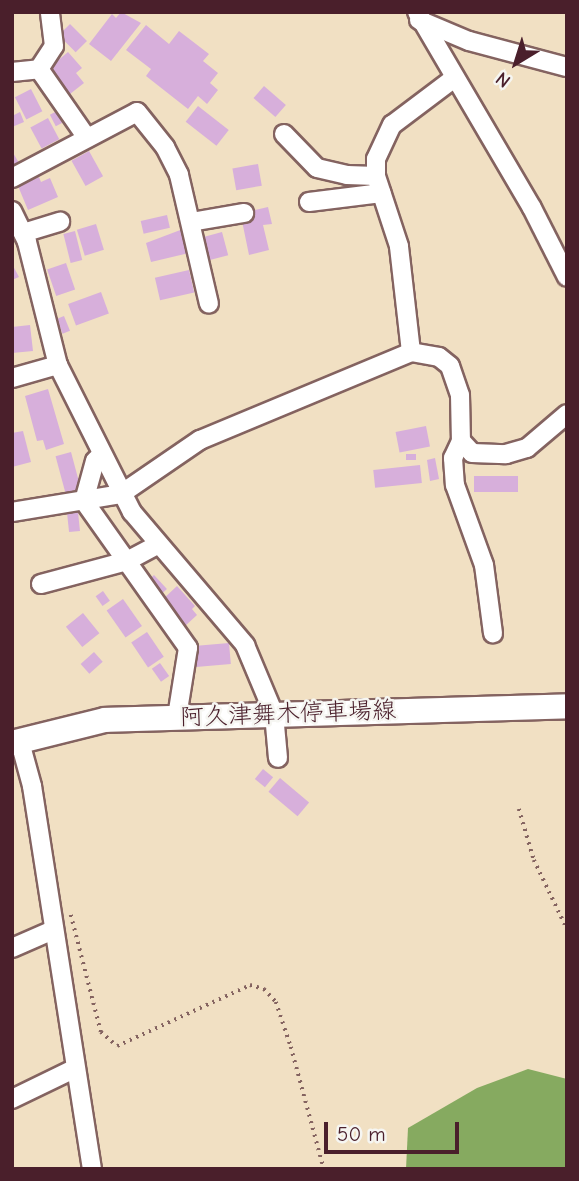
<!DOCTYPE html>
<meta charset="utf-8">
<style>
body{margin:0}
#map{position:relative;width:579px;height:1181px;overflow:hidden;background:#f1e0c3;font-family:"Comic Neue","Klee One",sans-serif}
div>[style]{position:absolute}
.forest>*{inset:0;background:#86aa60}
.building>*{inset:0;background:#d7afdb;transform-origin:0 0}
.path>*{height:3.5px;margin-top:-1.75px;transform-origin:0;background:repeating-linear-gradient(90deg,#846360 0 2px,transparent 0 7px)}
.roads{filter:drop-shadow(2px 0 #846360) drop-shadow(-2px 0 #846360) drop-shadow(0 2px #846360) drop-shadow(0 -2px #846360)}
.minor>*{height:18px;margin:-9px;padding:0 9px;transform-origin:9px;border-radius:9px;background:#fff}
.secondary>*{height:24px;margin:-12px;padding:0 12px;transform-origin:12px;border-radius:12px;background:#fff}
span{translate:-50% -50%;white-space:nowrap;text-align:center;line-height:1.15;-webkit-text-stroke:5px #f6f6f2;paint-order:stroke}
.street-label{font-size:24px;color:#4a1f2b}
.frame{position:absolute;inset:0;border:14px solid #4a1f2b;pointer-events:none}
.north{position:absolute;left:481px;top:28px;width:70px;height:70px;-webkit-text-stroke:5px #f6f6f2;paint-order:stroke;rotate:218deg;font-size:19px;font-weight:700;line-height:28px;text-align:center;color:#4a1f2b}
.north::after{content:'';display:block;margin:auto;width:24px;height:32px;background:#4a1f2b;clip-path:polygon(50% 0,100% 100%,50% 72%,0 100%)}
.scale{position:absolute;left:324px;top:1122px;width:135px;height:32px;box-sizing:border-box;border:4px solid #4a1f2b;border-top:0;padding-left:9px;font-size:21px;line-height:24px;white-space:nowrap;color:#4a1f2b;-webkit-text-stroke:5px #f6f6f2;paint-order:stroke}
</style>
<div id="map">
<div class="forest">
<div style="clip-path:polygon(528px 1069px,567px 1079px,567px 1169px,406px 1169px,408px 1128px,477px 1088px)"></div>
</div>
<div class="building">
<div style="clip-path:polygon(121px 12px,141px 23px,111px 61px,89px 44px,112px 14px,116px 18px)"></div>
<div style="left:70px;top:24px;width:24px;height:16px;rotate:45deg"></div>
<div style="clip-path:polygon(146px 25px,169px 44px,179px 31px,209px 54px,203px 61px,218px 73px,210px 83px,218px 90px,207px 104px,198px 96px,188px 109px,146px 76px,151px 69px,126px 50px)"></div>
<div style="clip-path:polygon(68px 52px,82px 68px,76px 73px,84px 83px,70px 94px,49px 68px)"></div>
<div style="left:264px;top:86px;width:29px;height:16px;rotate:41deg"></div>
<div style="left:31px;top:89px;width:25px;height:18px;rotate:63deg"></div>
<div style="left:198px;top:106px;width:39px;height:20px;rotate:38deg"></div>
<div style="left:57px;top:111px;width:13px;height:8px;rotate:63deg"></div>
<div style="clip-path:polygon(20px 112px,24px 122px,12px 127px,12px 116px)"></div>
<div style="left:48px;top:118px;width:24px;height:20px;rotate:62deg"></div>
<div style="clip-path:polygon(12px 151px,19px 163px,12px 166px)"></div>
<div style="left:89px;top:151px;width:29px;height:20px;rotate:61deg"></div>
<div style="left:258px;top:164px;width:22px;height:26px;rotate:80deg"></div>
<div style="clip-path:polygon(39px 177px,41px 182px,50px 178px,58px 197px,28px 210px,18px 186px)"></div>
<div style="clip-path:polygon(268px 207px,272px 224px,263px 225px,269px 250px,249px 255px,242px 221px,246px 212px)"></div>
<div style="left:167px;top:215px;width:13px;height:27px;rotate:77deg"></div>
<div style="left:96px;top:224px;width:27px;height:20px;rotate:73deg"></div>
<div style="clip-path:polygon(183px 229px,189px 253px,151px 262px,146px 243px)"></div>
<div style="left:75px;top:231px;width:30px;height:12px;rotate:76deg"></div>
<div style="left:222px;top:232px;width:24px;height:21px;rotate:75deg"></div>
<div style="left:66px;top:263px;width:28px;height:20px;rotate:71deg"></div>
<div style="clip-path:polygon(12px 264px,19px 277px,12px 280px)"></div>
<div style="left:189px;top:270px;width:23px;height:35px;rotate:77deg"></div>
<div style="left:101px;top:292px;width:23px;height:35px;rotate:70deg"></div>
<div style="left:64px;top:316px;width:16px;height:8px;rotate:68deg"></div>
<div style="clip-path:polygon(30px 325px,33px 351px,12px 353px,12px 327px)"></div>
<div style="clip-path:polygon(48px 389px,64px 444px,46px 450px,43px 440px,37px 441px,25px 396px)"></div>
<div style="left:426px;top:426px;width:21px;height:31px;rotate:79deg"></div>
<div style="clip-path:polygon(23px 431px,31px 462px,12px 467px,12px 433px)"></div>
<div style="left:71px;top:452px;width:38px;height:16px;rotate:75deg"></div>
<div style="left:416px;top:454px;width:6px;height:10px;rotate:90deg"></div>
<div style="clip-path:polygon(435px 458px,439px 479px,430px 481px,427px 460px)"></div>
<div style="left:420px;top:465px;width:18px;height:47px;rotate:84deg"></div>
<div style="left:518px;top:476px;width:16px;height:44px;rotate:90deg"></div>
<div style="left:78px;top:512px;width:19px;height:11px;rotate:84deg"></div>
<div style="left:154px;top:575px;width:19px;height:12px;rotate:47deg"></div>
<div style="clip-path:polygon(177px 586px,195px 606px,192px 609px,197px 615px,184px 627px,161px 601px)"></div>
<div style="left:103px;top:591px;width:12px;height:9px;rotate:55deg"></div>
<div style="left:123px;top:599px;width:33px;height:20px;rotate:55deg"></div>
<div style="left:83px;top:613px;width:26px;height:22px;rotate:51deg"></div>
<div style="left:147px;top:632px;width:30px;height:19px;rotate:56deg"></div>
<div style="left:229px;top:643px;width:21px;height:35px;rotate:85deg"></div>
<div style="left:94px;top:652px;width:13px;height:18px;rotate:48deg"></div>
<div style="left:160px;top:663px;width:16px;height:10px;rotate:55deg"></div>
<div style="left:263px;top:769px;width:13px;height:13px;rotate:39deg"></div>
<div style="left:280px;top:778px;width:38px;height:18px;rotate:40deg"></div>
</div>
<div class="path">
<div style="left:519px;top:809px;width:53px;rotate:73.6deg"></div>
<div style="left:534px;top:860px;width:76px;rotate:64.4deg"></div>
<div style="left:71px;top:915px;width:121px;rotate:75.6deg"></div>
<div style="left:101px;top:1032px;width:21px;rotate:41deg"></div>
<div style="left:117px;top:1046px;width:146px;rotate:-24.6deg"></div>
<div style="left:250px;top:985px;width:15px;rotate:16deg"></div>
<div style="left:264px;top:989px;width:18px;rotate:47deg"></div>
<div style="left:276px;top:1002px;width:47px;rotate:71.6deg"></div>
<div style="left:291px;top:1047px;width:126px;rotate:74.9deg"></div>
</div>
<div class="roads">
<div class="minor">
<div style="left:417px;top:12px;width:227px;rotate:59.6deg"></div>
<div style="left:532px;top:208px;width:77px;rotate:63.1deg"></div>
<div style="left:419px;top:20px;width:54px;rotate:22.8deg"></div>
<div style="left:469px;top:41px;width:101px;rotate:14.9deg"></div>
<div style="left:39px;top:69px;width:27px;rotate:-57deg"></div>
<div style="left:54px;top:46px;width:34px;rotate:-97deg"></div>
<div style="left:12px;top:72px;width:27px;rotate:-6deg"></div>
<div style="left:39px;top:69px;width:84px;rotate:55.2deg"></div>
<div style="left:284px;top:134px;width:47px;rotate:45.9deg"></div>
<div style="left:317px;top:168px;width:31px;rotate:13deg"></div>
<div style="left:347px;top:175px;width:29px;rotate:2deg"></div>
<div style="left:12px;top:178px;width:141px;rotate:-27.8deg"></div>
<div style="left:137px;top:112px;width:45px;rotate:51.3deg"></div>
<div style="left:165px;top:147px;width:31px;rotate:63deg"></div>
<div style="left:179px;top:175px;width:132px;rotate:76.9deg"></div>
<div style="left:309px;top:202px;width:73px;rotate:-7.1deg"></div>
<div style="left:12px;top:211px;width:34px;rotate:64deg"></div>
<div style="left:27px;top:242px;width:127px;rotate:75.9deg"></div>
<div style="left:191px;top:222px;width:54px;rotate:-9.6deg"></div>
<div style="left:23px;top:233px;width:39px;rotate:-17deg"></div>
<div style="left:411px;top:352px;width:107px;rotate:-96.5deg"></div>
<div style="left:399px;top:246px;width:74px;rotate:-108.2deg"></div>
<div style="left:376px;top:176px;width:17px;rotate:-90deg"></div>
<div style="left:376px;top:159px;width:38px;rotate:-65deg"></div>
<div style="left:392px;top:125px;width:76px;rotate:-37deg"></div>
<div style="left:12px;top:378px;width:48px;rotate:-15.8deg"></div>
<div style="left:58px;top:365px;width:165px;rotate:63.3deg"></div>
<div style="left:132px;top:512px;width:175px;rotate:49.6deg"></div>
<div style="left:245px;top:645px;width:75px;rotate:67.2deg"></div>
<div style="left:274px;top:714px;width:44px;rotate:84.8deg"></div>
<div style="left:461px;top:441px;width:19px;rotate:115deg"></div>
<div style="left:453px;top:458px;width:27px;rotate:86deg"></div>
<div style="left:455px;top:485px;width:85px;rotate:70.1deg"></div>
<div style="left:484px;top:565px;width:69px;rotate:82.5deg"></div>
<div style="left:101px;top:455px;width:8px;rotate:135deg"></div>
<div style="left:95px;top:461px;width:41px;rotate:105.4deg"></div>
<div style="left:84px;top:501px;width:180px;rotate:54.7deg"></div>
<div style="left:188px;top:648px;width:70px;rotate:99.1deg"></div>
<div style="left:12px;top:512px;width:110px;rotate:-9.4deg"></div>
<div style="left:121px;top:494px;width:96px;rotate:-34.4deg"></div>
<div style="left:200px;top:440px;width:229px;rotate:-22.6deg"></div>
<div style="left:411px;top:352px;width:28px;rotate:10deg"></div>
<div style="left:439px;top:357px;width:14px;rotate:39deg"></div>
<div style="left:450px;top:366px;width:31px;rotate:71deg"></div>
<div style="left:460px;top:395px;width:46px;rotate:88.8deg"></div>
<div style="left:461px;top:441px;width:16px;rotate:47deg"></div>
<div style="left:472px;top:453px;width:34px;rotate:2deg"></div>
<div style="left:506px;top:454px;width:22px;rotate:-16deg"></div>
<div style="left:527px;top:448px;width:52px;rotate:-40.4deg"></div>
<div style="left:41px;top:584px;width:89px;rotate:-15deg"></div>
<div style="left:127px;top:561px;width:36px;rotate:-28deg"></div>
<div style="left:20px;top:742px;width:46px;rotate:74.7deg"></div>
<div style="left:32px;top:786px;width:388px;rotate:81.1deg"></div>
<div style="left:12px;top:948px;width:45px;rotate:-23.7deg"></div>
<div style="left:12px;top:1099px;width:69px;rotate:-25.8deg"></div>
</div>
<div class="secondary">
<div style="left:12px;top:743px;width:96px;rotate:-13.9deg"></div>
<div style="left:105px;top:720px;width:462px;rotate:-1.7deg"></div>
</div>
</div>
<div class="street-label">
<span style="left:288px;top:714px;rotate:-2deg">阿久津舞木停車場線</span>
</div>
<div class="frame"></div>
<div class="north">N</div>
<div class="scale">50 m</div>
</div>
